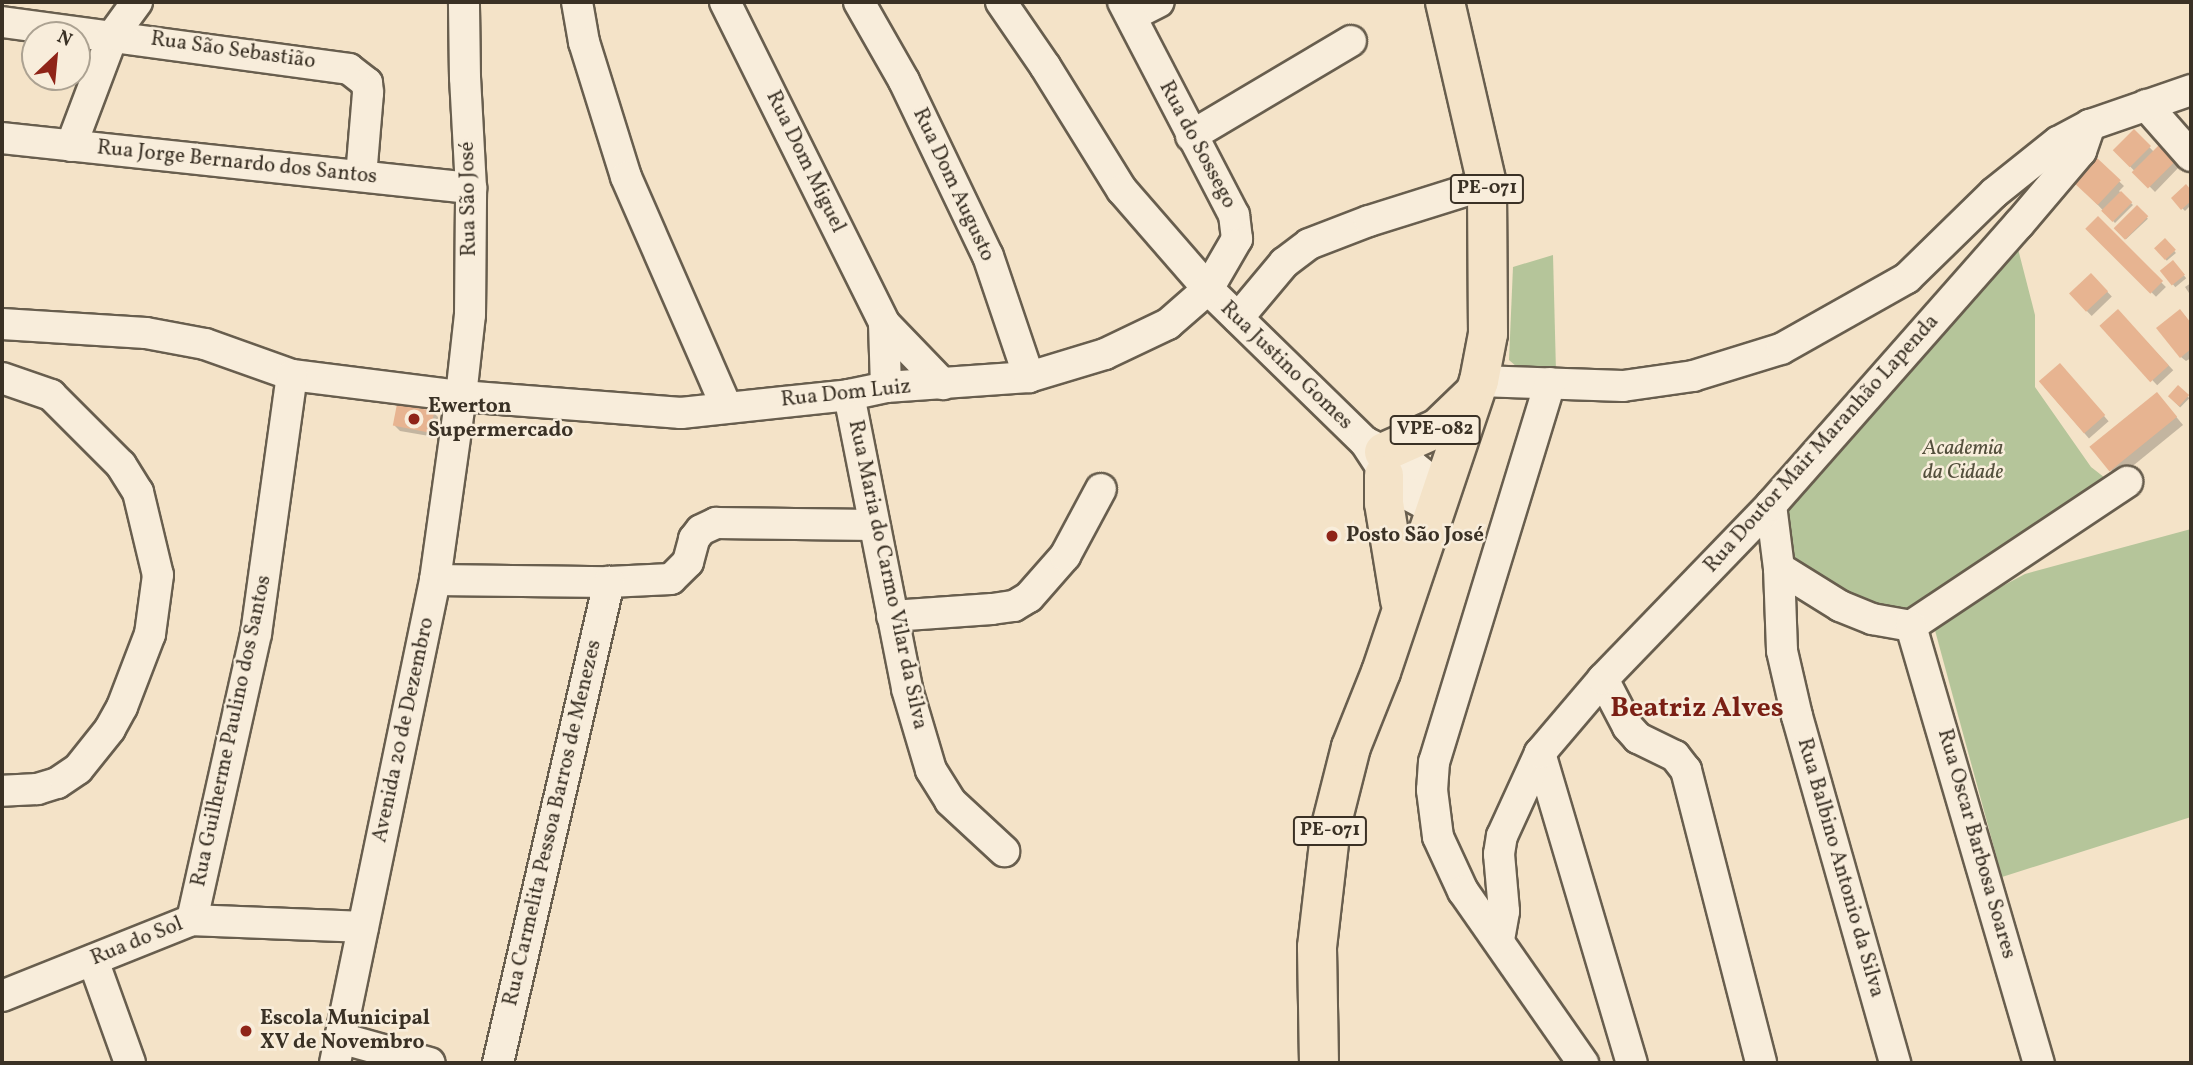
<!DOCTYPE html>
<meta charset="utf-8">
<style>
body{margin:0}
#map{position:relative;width:2193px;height:1065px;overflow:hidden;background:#f4e3c8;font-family:Vollkorn,serif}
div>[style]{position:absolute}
.green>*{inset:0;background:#b5c59a}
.shadow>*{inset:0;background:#0003;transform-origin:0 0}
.building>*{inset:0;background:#e7b491;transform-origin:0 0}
.roads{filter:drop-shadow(2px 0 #685e4e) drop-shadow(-2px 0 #685e4e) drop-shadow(0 2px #685e4e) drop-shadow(0 -2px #685e4e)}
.minor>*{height:30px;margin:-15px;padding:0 15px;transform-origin:15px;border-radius:15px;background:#f8eddb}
.major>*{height:38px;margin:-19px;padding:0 19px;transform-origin:19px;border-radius:19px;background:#f4e3c8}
.dots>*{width:19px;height:19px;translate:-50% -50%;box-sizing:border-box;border:4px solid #f8eddb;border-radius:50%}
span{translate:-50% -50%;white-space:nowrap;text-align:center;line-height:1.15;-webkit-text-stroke:5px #f8eddb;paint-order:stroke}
.shield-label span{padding:2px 5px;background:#f8eddb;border:2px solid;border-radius:5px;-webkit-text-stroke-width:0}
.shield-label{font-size:19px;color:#3a3125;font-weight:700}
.street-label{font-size:21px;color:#3a3125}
.poi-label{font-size:21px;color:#3a3125;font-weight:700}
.left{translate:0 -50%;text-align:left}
.park-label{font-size:21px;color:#534f3c;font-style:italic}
.district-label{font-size:28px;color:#7a1f14;font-weight:700}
.frame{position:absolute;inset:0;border:4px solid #3a3125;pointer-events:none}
.north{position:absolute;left:21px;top:21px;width:70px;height:70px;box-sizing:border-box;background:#f8eddb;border:2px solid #aca292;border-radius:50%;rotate:26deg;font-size:19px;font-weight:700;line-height:28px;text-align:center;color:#3a3125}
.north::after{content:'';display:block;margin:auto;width:24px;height:32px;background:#8f2418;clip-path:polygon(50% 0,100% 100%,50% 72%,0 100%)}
</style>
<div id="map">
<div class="green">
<div style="clip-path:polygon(2017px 245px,2035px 315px,2035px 387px,2091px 467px,2109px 481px,1908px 618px,1887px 617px,1800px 567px,1787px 544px,1782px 520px,1789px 502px)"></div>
<div style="clip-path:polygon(1553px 255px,1556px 372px,1535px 371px,1517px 367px,1509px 360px,1513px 267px)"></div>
<div style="clip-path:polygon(2191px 529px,2191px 817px,2002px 877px,1933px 623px,2025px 574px)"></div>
</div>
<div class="shadow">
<div style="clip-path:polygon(2134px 131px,2154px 152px,2160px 146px,2180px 166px,2155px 192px,2114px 150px)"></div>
<div style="clip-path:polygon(2096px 160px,2124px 186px,2119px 191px,2133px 205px,2115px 223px,2076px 182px)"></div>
<div style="clip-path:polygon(2186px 187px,2191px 192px,2191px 205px,2185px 211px,2173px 199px)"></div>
<div style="left:2137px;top:207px;width:16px;height:30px;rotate:47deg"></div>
<div style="left:2098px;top:219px;width:96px;height:14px;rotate:45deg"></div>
<div style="left:2165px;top:240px;width:17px;height:12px;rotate:50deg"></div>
<div style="left:2173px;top:262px;width:21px;height:14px;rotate:51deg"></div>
<div style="left:2091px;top:275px;width:30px;height:28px;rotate:46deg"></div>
<div style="clip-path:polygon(2191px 283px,2191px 296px,2185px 287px)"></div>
<div style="left:2118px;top:311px;width:81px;height:22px;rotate:47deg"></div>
<div style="clip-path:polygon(2185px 316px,2191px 325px,2191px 358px,2186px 361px,2181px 357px)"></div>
<div style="left:2064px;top:370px;width:68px;height:26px;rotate:49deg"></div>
<div style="left:2178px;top:387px;width:16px;height:13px;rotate:45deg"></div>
<div style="clip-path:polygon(2164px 402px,2183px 425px,2118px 478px,2111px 470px)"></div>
<div style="clip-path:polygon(433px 412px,438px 417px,435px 437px,400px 431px,395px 426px)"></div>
</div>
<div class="building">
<div style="left:2134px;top:129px;width:24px;height:30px;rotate:45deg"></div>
<div style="left:2160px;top:144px;width:23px;height:40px;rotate:45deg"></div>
<div style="left:2096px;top:157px;width:34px;height:34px;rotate:43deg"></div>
<div style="clip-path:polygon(2186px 184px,2191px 190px,2191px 201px,2181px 210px,2171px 198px)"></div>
<div style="left:2121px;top:191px;width:16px;height:28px;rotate:45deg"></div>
<div style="left:2137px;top:205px;width:16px;height:33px;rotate:45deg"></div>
<div style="left:2098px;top:216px;width:92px;height:18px;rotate:45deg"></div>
<div style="left:2165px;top:238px;width:16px;height:15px;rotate:47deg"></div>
<div style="left:2173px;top:260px;width:19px;height:17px;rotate:51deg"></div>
<div style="left:2091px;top:273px;width:25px;height:30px;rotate:47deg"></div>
<div style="left:2118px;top:309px;width:76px;height:25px;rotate:48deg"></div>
<div style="clip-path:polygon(2180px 309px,2191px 323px,2191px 349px,2180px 358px,2156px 328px)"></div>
<div style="left:2060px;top:363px;width:69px;height:28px;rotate:49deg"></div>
<div style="left:2178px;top:385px;width:15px;height:15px;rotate:42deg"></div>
<div style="left:2157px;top:392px;width:32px;height:87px;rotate:51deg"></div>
<div style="left:397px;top:404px;width:38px;height:22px;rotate:11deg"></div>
</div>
<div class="roads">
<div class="minor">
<div style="left:577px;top:2px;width:41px;rotate:80.1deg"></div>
<div style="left:584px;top:42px;width:141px;rotate:72.7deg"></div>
<div style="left:626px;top:177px;width:250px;rotate:66.4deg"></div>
<div style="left:725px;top:2px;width:358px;rotate:63.6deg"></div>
<div style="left:884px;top:323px;width:85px;rotate:46deg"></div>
<div style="left:859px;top:2px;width:91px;rotate:60.3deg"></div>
<div style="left:904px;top:81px;width:194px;rotate:64.4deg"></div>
<div style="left:988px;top:256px;width:128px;rotate:71.3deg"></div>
<div style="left:1001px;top:2px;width:78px;rotate:55.5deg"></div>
<div style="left:1045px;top:66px;width:146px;rotate:58.2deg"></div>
<div style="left:1122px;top:190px;width:131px;rotate:49deg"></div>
<div style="left:1208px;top:289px;width:219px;rotate:44.3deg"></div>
<div style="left:1365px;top:442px;width:55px;rotate:56.9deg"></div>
<div style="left:1395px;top:488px;width:32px;rotate:28deg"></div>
<div style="left:1423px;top:503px;width:17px;rotate:-25deg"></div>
<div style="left:1438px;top:496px;width:14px;rotate:-107deg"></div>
<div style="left:1434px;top:483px;width:28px;rotate:-141deg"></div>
<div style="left:1412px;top:465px;width:52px;rotate:-153.9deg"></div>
<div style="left:1131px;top:16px;width:31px;rotate:-27deg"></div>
<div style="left:2px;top:22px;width:350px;rotate:7.7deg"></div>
<div style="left:349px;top:69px;width:23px;rotate:38deg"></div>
<div style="left:367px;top:83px;width:10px;rotate:84deg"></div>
<div style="left:368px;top:93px;width:83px;rotate:94.8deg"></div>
<div style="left:2146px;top:105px;width:68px;rotate:48.6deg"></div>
<div style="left:1191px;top:136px;width:186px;rotate:-30.7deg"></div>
<div style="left:2px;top:138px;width:472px;rotate:6.1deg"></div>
<div style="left:71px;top:146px;width:119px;rotate:-69.3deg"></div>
<div style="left:113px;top:35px;width:41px;rotate:-54deg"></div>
<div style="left:1238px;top:318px;width:72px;rotate:-50.1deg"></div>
<div style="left:1284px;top:263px;width:31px;rotate:-37deg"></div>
<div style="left:1309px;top:244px;width:64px;rotate:-21deg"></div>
<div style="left:1369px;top:221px;width:124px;rotate:-17.4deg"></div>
<div style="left:884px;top:323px;width:64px;rotate:88.2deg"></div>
<div style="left:2px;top:324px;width:144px;rotate:3.6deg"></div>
<div style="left:146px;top:333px;width:60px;rotate:10.6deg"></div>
<div style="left:205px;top:344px;width:92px;rotate:19.6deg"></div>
<div style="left:292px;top:375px;width:170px;rotate:7.1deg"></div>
<div style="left:461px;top:396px;width:221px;rotate:4.4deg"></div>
<div style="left:681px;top:413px;width:169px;rotate:-6.1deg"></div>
<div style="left:849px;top:395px;width:38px;rotate:-12deg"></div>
<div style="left:886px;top:387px;width:143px;rotate:-4deg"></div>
<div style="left:1029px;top:377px;width:79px;rotate:-16.8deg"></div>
<div style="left:1105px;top:354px;width:70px;rotate:-25.5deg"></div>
<div style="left:1168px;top:324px;width:53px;rotate:-41.2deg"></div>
<div style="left:1208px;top:289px;width:58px;rotate:-59.9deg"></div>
<div style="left:1237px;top:239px;width:24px;rotate:-97deg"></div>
<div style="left:1234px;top:215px;width:240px;rotate:-117.5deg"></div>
<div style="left:2px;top:378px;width:52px;rotate:19.1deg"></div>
<div style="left:51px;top:395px;width:99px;rotate:45deg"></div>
<div style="left:121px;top:465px;width:32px;rotate:58deg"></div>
<div style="left:138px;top:492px;width:85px;rotate:76.5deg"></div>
<div style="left:158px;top:575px;width:60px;rotate:97.7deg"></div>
<div style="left:150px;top:634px;width:78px;rotate:111deg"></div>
<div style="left:122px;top:707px;width:25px;rotate:119deg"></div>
<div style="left:110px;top:729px;width:51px;rotate:128.7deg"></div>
<div style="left:78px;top:769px;width:25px;rotate:146deg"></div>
<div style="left:57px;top:783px;width:21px;rotate:163deg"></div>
<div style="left:37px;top:789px;width:35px;rotate:177deg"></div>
<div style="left:1479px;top:381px;width:144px;rotate:2deg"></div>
<div style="left:1623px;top:386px;width:71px;rotate:-8.1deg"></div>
<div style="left:1693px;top:376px;width:92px;rotate:-17.1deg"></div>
<div style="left:1781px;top:349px;width:145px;rotate:-29.4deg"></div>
<div style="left:1907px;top:278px;width:122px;rotate:-44.3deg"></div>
<div style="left:1994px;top:193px;width:82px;rotate:-38.6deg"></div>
<div style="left:2058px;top:142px;width:36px;rotate:-28deg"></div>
<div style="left:2090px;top:125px;width:107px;rotate:-19.1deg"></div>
<div style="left:1550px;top:383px;width:396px;rotate:107deg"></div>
<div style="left:1434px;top:762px;width:28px;rotate:94deg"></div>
<div style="left:1432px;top:790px;width:47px;rotate:82.7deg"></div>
<div style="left:1438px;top:837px;width:60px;rotate:65.2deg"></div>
<div style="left:1463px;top:891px;width:210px;rotate:55.1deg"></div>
<div style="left:849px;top:395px;width:300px;rotate:78.8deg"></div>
<div style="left:907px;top:689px;width:84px;rotate:73.5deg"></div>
<div style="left:931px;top:770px;width:36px;rotate:58deg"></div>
<div style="left:950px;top:801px;width:74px;rotate:42.8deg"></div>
<div style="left:1771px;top:505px;width:64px;rotate:82.8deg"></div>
<div style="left:1779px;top:568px;width:83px;rotate:87.9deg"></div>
<div style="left:1782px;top:651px;width:67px;rotate:77deg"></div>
<div style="left:1797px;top:716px;width:361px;rotate:74.2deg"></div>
<div style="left:1779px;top:568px;width:72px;rotate:31.9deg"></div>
<div style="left:1840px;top:606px;width:35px;rotate:22deg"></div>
<div style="left:1872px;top:619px;width:40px;rotate:10deg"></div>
<div style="left:1911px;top:626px;width:260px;rotate:-33.7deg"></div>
<div style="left:435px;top:580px;width:174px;rotate:0.7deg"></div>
<div style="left:609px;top:582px;width:62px;rotate:-2.8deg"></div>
<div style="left:671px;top:579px;width:24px;rotate:-45deg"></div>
<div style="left:688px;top:562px;width:24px;rotate:-75deg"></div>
<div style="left:694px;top:539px;width:11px;rotate:-52deg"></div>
<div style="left:701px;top:530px;width:17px;rotate:-25deg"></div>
<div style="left:716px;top:523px;width:158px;rotate:0.7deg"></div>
<div style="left:892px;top:616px;width:100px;rotate:-4deg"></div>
<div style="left:992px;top:609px;width:22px;rotate:-8deg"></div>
<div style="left:1014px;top:606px;width:17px;rotate:-31deg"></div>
<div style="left:1029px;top:597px;width:55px;rotate:-48.7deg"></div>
<div style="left:1065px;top:556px;width:76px;rotate:-61.8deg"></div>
<div style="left:1911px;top:626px;width:455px;rotate:73.7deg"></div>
<div style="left:1603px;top:679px;width:54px;rotate:62.5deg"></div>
<div style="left:1628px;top:727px;width:15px;rotate:48deg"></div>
<div style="left:1638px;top:738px;width:41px;rotate:25.9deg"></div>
<div style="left:1675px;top:756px;width:18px;rotate:52deg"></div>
<div style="left:1686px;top:770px;width:302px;rotate:75.6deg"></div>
<div style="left:1540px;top:753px;width:323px;rotate:73.5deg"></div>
<div style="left:192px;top:920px;width:293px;rotate:-77.4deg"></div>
<div style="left:256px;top:634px;width:261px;rotate:-82.1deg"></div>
<div style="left:1499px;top:940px;width:29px;rotate:-80deg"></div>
<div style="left:1504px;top:911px;width:57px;rotate:-95deg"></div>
<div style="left:1499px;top:854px;width:18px;rotate:-81deg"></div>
<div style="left:1502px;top:836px;width:91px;rotate:-65.4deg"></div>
<div style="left:1540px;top:753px;width:97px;rotate:-49.6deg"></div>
<div style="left:1603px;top:679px;width:242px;rotate:-46deg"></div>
<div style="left:1771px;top:505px;width:375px;rotate:-48.6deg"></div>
<div style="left:2019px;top:224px;width:96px;rotate:-49.7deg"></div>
<div style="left:2081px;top:151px;width:28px;rotate:-71deg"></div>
<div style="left:93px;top:960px;width:109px;rotate:70.2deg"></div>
<div style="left:2px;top:996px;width:205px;rotate:-21.8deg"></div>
<div style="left:192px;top:920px;width:171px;rotate:2.3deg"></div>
<div style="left:340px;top:1038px;width:93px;rotate:15.5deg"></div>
<div style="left:335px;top:1063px;width:493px;rotate:-78.3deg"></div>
<div style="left:435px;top:580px;width:186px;rotate:-82deg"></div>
<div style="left:461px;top:396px;width:81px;rotate:-83.7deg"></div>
<div style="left:470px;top:315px;width:127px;rotate:-89.5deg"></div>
<div style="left:471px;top:188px;width:110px;rotate:-93.1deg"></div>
<div style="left:465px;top:78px;width:76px;rotate:-90.8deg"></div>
<div style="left:498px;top:1063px;width:494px;rotate:-77deg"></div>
</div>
<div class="major">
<div style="left:1384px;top:452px;width:59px;rotate:-24deg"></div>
<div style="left:1438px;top:428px;width:47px;rotate:-44.1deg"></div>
<div style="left:1384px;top:475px;width:28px;rotate:90deg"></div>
<div style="left:1384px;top:503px;width:99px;rotate:80.7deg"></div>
<div style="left:1319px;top:1063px;width:116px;rotate:-91deg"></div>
<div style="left:1317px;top:947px;width:122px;rotate:-83.4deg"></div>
<div style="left:1331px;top:826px;width:81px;rotate:-75.8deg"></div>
<div style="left:1351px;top:747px;width:81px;rotate:-68.2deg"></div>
<div style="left:1381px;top:672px;width:307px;rotate:-71.4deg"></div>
<div style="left:1479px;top:381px;width:48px;rotate:-79.2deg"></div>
<div style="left:1488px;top:334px;width:150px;rotate:-90.4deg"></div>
<div style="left:1487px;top:184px;width:187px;rotate:-103deg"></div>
</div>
</div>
<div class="dots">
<div style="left:414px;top:419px;background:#8f2418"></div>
<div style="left:1332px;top:536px;background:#8f2418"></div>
<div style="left:246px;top:1031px;background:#8f2418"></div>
</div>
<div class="shield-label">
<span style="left:1487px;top:189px">PE-071</span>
<span style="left:1435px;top:430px">VPE-082</span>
<span style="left:1330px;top:831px">PE-071</span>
</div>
<div class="street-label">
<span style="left:233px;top:51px;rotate:8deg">Rua São Sebastião</span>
<span style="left:1197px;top:145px;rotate:62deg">Rua do Sossego</span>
<span style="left:805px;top:162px;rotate:64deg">Rua Dom Miguel</span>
<span style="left:237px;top:163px;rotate:6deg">Rua Jorge Bernardo dos Santos</span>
<span style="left:953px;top:185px;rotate:65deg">Rua Dom Augusto</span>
<span style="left:469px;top:199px;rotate:-91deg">Rua São José</span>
<span style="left:1286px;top:366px;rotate:44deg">Rua Justino Gomes</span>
<span style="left:846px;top:394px;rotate:-6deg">Rua Dom Luiz</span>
<span style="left:1822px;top:444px;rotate:-48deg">Rua Doutor Mair Maranhão Lapenda</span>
<span style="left:887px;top:575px;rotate:78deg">Rua Maria do Carmo Vilar da Silva</span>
<span style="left:404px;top:730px;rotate:-78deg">Avenida 20 de Dezembro</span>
<span style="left:232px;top:731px;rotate:-78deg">Rua Guilherme Paulino dos Santos</span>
<span style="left:553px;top:823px;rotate:-77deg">Rua Carmelita Pessoa Barros de Menezes</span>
<span style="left:1976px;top:844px;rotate:74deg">Rua Oscar Barbosa Soares</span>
<span style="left:1840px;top:868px;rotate:74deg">Rua Balbino Antonio da Silva</span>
<span style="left:137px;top:942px;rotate:-22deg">Rua do Sol</span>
</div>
<div class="poi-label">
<span class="left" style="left:428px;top:419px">Ewerton<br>Supermercado</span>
<span class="left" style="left:1346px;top:536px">Posto São José</span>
<span class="left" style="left:260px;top:1031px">Escola Municipal<br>XV de Novembro</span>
</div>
<div class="park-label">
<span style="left:1963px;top:461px">Academia<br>da Cidade</span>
</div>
<div class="district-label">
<span style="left:1697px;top:709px">Beatriz Alves</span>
</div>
<div class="frame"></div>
<div class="north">N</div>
</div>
